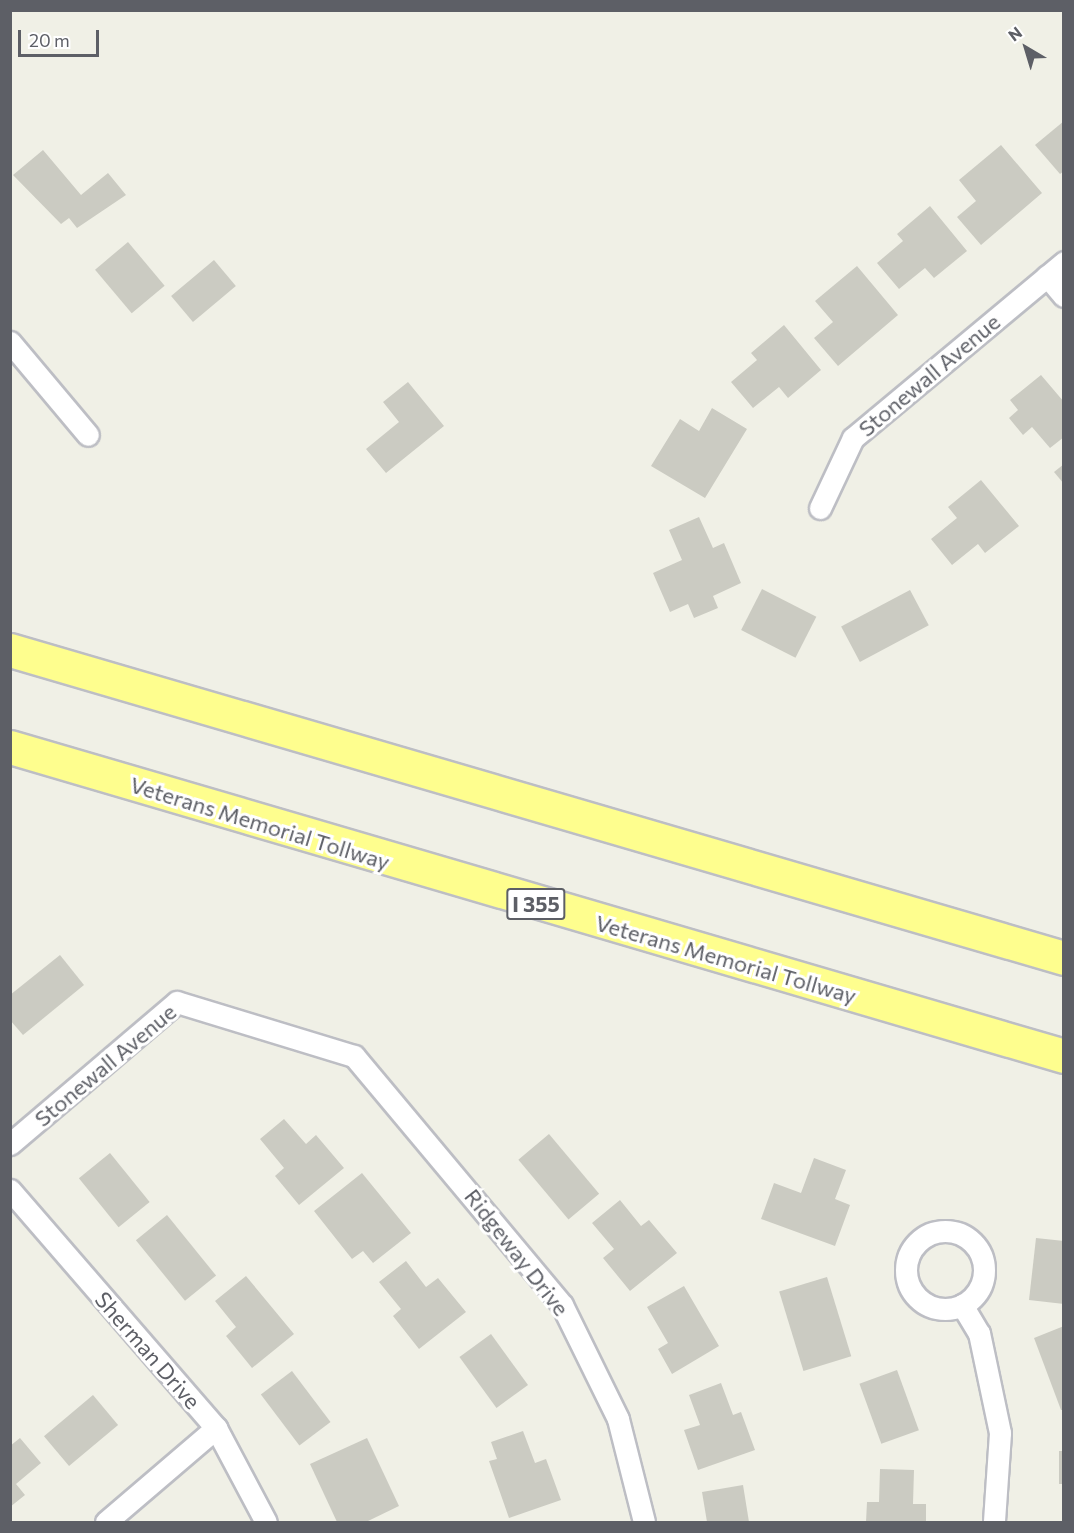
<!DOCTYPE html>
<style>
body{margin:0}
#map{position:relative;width:1074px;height:1533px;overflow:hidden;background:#f0f0e6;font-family:Commissioner,sans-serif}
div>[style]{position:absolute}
.building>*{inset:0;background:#cbcbc2;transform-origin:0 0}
.roads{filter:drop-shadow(2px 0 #bdbec4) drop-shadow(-2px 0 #bdbec4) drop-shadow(0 2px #bdbec4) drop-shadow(0 -2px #bdbec4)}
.minor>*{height:21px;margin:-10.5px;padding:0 10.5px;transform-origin:10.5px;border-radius:10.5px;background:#fff}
.minor>.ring{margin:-10.5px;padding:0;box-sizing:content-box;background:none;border:21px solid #fff;border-radius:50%}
.motorway>*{height:33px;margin:-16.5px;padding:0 16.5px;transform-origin:16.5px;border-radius:16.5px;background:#fefe8e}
span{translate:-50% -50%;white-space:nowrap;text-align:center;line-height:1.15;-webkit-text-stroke:6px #fff;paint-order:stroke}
.shield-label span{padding:2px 4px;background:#fff;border:2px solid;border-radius:4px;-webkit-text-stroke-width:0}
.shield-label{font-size:21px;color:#5d5f66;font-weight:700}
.street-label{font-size:22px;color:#5d5f66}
.frame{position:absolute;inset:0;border:12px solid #5d5f66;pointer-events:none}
.north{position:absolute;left:996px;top:18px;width:60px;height:60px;-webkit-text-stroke:4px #fff;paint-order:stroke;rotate:322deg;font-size:16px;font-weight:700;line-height:24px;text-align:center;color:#5d5f66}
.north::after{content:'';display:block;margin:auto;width:21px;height:27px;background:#5d5f66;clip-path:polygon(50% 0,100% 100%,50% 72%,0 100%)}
.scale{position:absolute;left:18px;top:30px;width:81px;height:27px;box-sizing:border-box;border:3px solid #5d5f66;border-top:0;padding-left:8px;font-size:18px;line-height:21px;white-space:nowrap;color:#5d5f66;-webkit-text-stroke:4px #fff;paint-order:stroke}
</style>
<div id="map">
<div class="building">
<div style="clip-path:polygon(1064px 121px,1064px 171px,1060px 174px,1035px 145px)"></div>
<div style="clip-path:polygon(1001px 145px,1042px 193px,981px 245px,957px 217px,976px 201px,959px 180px)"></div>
<div style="clip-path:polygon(43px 150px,81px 195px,108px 173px,126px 195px,77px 228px,69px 218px,61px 224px,13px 175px)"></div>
<div style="clip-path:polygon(930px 206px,967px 251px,934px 278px,925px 268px,899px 289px,877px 263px,903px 241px,897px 234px)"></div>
<div style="left:128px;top:242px;width:57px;height:43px;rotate:50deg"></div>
<div style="left:214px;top:260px;width:34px;height:56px;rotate:50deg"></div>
<div style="clip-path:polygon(857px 266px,898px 315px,838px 366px,814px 338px,833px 322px,815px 301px)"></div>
<div style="clip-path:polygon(784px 325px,821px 370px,788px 398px,779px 387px,753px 408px,731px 382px,757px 360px,751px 353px)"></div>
<div style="clip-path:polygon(1041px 375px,1064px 402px,1064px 437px,1050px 448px,1032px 427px,1023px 435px,1009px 418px,1018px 410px,1010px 400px)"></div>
<div style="clip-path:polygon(408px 382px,444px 426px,386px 473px,366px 449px,399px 422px,383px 402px)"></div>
<div style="clip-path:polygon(712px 408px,747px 429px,705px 498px,651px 466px,680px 419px,699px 431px)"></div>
<div style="clip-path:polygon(1064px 464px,1064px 484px,1054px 472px)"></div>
<div style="clip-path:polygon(981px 480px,1019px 526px,985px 553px,978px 544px,952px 565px,931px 539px,957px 518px,948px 507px)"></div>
<div style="clip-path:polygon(699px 517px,713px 548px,724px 543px,741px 583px,713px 596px,718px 608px,694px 618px,688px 604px,670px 612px,653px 573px,682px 560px,669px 530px)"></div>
<div style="left:762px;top:589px;width:61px;height:46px;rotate:27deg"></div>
<div style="left:910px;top:590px;width:40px;height:78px;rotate:62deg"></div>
<div style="clip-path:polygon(60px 955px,84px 985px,23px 1035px,10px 1020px,10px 995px)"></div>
<div style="clip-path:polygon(284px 1119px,306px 1144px,316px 1135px,344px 1168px,299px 1205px,275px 1176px,284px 1168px,260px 1139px)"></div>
<div style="left:549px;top:1134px;width:78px;height:40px;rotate:50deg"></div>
<div style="left:110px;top:1153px;width:63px;height:40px;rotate:51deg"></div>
<div style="clip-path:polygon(814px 1158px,846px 1170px,835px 1199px,850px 1205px,835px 1246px,761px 1219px,774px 1183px,801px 1193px)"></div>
<div style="clip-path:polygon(362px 1173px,411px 1233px,373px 1263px,363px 1251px,352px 1259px,314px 1211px)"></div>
<div style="clip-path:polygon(620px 1200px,641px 1226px,649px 1220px,677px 1253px,630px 1291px,603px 1258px,614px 1249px,592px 1223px)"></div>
<div style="left:167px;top:1215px;width:78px;height:40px;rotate:51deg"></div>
<div style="clip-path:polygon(1036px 1238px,1064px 1241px,1064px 1304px,1029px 1300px)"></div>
<div style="clip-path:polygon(406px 1261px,426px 1287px,438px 1278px,466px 1312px,419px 1349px,393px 1316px,401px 1309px,379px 1282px)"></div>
<div style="clip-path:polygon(246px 1276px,294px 1334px,252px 1368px,226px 1336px,236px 1327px,215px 1301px)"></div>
<div style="left:827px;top:1277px;width:83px;height:50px;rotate:73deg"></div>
<div style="clip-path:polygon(684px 1286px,719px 1346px,672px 1374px,658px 1349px,668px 1343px,647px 1307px)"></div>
<div style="clip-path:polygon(1064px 1326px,1064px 1410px,1061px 1410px,1034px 1338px)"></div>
<div style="left:491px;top:1334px;width:63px;height:39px;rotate:54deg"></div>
<div style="left:897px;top:1370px;width:64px;height:40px;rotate:70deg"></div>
<div style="left:292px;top:1371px;width:64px;height:39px;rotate:53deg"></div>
<div style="clip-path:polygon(721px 1383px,733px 1415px,741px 1412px,755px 1450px,698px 1470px,684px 1430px,700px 1425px,689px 1395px)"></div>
<div style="left:93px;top:1395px;width:39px;height:64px;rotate:50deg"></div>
<div style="clip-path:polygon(523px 1431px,535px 1463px,546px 1459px,561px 1500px,509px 1518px,489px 1461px,497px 1459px,491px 1442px)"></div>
<div style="clip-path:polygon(20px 1438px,41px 1463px,16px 1484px,25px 1495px,10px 1507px,10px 1446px)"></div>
<div style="clip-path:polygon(367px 1438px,399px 1506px,366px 1522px,337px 1522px,310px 1464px)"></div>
<div style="left:1059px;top:1451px;width:5px;height:33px"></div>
<div style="clip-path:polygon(880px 1469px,914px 1470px,913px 1504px,926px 1504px,926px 1522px,866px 1522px,867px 1502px,879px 1502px)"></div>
<div style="clip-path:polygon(743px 1485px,749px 1522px,707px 1522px,702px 1492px)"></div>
</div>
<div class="roads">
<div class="minor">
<div style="left:1047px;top:276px;width:26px;rotate:50deg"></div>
<div style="left:10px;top:342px;width:121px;rotate:50deg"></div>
<div style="left:820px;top:508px;width:77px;rotate:-64.8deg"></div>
<div style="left:853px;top:438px;width:275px;rotate:-39.8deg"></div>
<div style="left:10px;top:1144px;width:219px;rotate:-40.4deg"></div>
<div style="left:177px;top:1002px;width:185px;rotate:17deg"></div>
<div style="left:354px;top:1056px;width:324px;rotate:50.1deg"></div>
<div style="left:562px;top:1305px;width:127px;rotate:63.8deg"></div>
<div style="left:618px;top:1419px;width:106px;rotate:75.8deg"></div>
<div style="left:10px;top:1190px;width:315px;rotate:49.1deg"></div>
<div style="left:216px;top:1428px;width:106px;rotate:62deg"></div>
<div class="ring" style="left:906px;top:1231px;width:57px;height:57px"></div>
<div style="left:962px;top:1305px;width:33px;rotate:59deg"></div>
<div style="left:979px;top:1333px;width:102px;rotate:78.1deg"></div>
<div style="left:1000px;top:1433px;width:89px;rotate:93.9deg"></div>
<div style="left:106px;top:1522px;width:145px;rotate:-40.5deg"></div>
</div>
<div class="motorway">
<div style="left:10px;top:650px;width:1098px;rotate:16.29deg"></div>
<div style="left:10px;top:747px;width:1098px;rotate:16.34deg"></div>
</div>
</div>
<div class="shield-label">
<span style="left:536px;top:904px">I 355</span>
</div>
<div class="street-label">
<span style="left:929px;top:375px;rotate:-40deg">Stonewall Avenue</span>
<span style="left:260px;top:823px;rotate:17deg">Veterans Memorial Tollway</span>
<span style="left:726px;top:959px;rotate:16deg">Veterans Memorial Tollway</span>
<span style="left:105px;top:1065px;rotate:-40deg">Stonewall Avenue</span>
<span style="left:517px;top:1252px;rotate:52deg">Ridgeway Drive</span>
<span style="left:148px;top:1350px;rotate:49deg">Sherman Drive</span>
</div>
<div class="frame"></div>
<div class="north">N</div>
<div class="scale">20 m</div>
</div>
